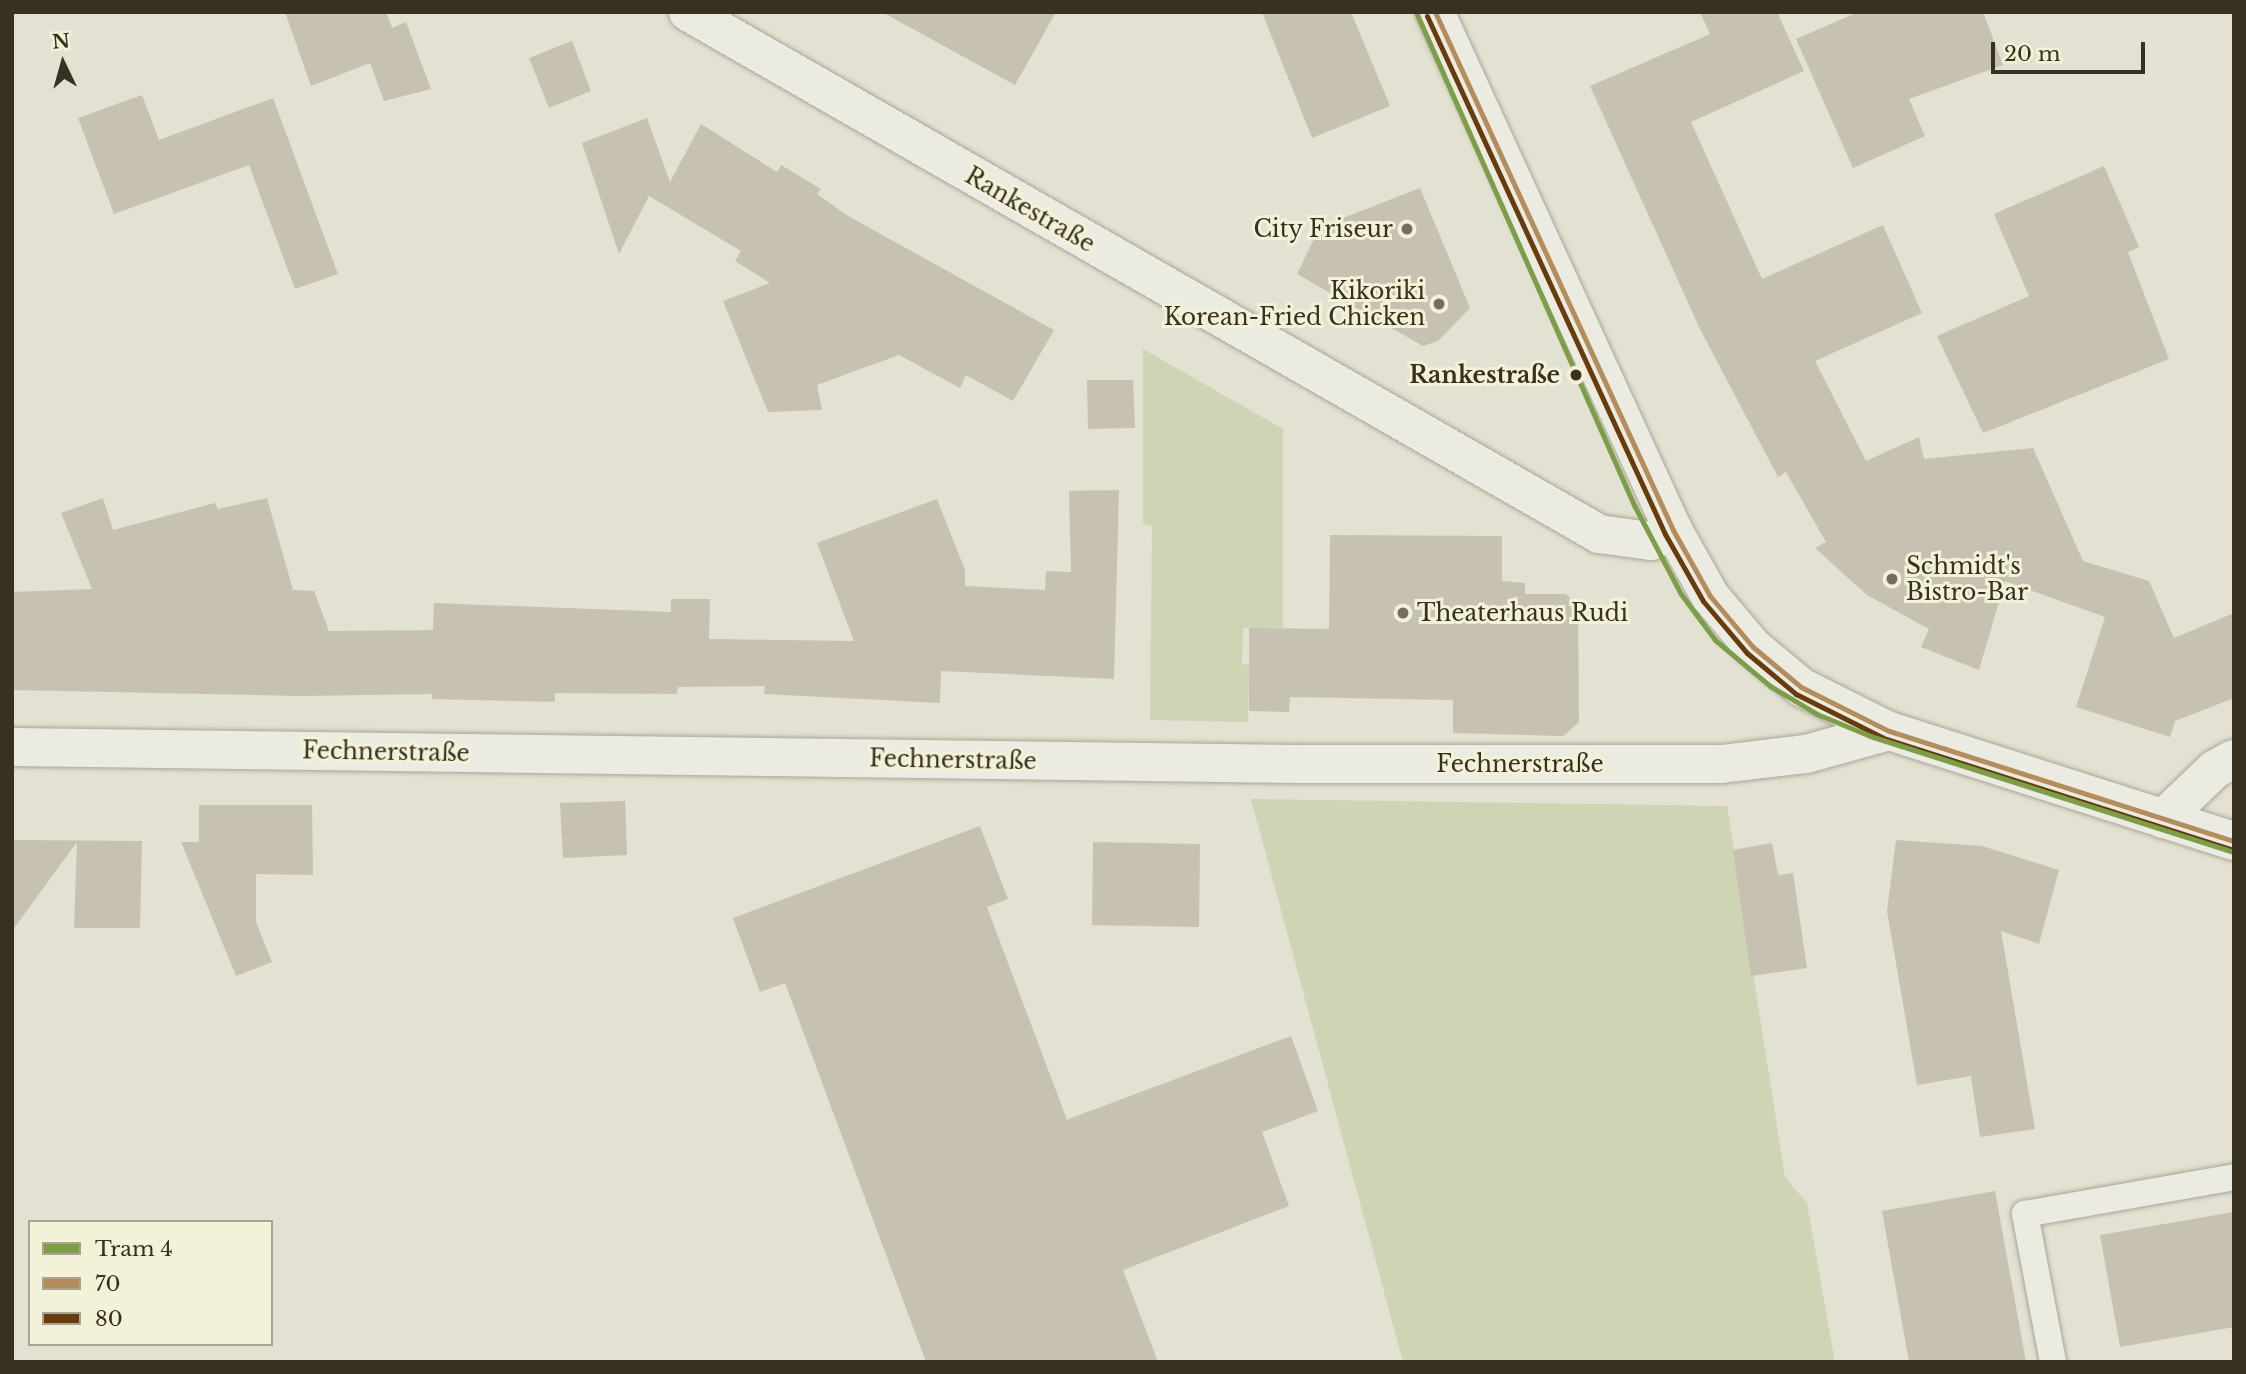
<!DOCTYPE html>
<html>
<head>
<meta charset="utf-8">
<style>
	body { margin:0 }
	#map { position:relative; width:2246px; height:1374px; overflow:hidden; background:#e3e1d1; font-family:"Libre Baskerville",serif }
	div>[style] { position:absolute }
	.green>* { inset:0; background:#ced4b4 }
	.building>* { inset:0; background:#c7c1b2 }
	.roads { filter:drop-shadow(0 0 2px #a9a699) drop-shadow(0 0 2px #a9a699) }
	.service>* { height:26px; margin:-13px; padding:0 13px; transform-origin:13px; border-radius:13px; background:#ecebe1 }
	.minor>* { height:38px; margin:-19px; padding:0 19px; transform-origin:19px; border-radius:19px; background:#ecebe1 }
	.tertiary>* { height:38px; margin:-19px; padding:0 19px; transform-origin:19px; border-radius:19px; background:#ecebe1 }
	.secondary>* { height:38px; margin:-19px; padding:0 19px; transform-origin:19px; border-radius:19px; background:#ecebe1 }
	.bus-1>* { height:5px; margin:-2.5px; padding:0 2.5px; transform-origin:2.5px; border-radius:2.5px; background:#b38d5c }
	.bus-2>* { height:5px; margin:-2.5px; padding:0 2.5px; transform-origin:2.5px; border-radius:2.5px; background:#683b0c }
	.tram-1>* { height:5px; margin:-2.5px; padding:0 2.5px; transform-origin:2.5px; border-radius:2.5px; background:#7c9e48 }
	.dots>* { width:19px; height:19px; translate:-50% -50%; box-sizing:border-box; border:4px solid #f3f1d8; border-radius:50% }
	span { translate:-50% -50%; white-space:nowrap; text-align:center; line-height:1.15; -webkit-text-stroke:6px #f3f1d8; paint-order:stroke }
	.street-label { font-size:23px; color:#383021 }
	.poi-label { font-size:23px; color:#383021 }
	.right { translate:-100% -50%; text-align:right }
	.left { translate:0 -50%; text-align:left }
	.stop-label { font-size:23px; color:#383021; font-weight:700 }
	.frame { position:absolute; inset:0; border:14px solid #383021; pointer-events:none }
	.legend { position:absolute; left:28px; top:1220px; width:245px; height:126px; box-sizing:border-box; background:#f3f1d8; border:2px solid #a8a48f; margin:0; padding:9px 12px; list-style:none; font-size:21px; color:#383021 }
	.legend li { display:flex; align-items:center; gap:14px; height:35px }
	.legend b { width:35px; border:2px solid #a8a48f }
	.north { position:absolute; left:28px; top:28px; width:70px; height:70px; -webkit-text-stroke:5px #f3f1d8; paint-order:stroke; rotate:355deg; font-size:19px; font-weight:700; line-height:28px; text-align:center; color:#383021 }
	.north::after { content:''; display:block; margin:auto; width:24px; height:32px; background:#383021; clip-path:polygon(50% 0,100% 100%,50% 72%,0 100%) }
	.scale { position:absolute; left:1991px; top:42px; width:154px; height:32px; box-sizing:border-box; border:4px solid #383021; border-top:0; padding-left:9px; font-size:21px; line-height:24px; white-space:nowrap; color:#383021; -webkit-text-stroke:5px #f3f1d8; paint-order:stroke }
</style>
</head>
<body>
<div id="map">
	<div class="green">
		<i style="clip-path:polygon(1143px 349px,1283px 429px,1283px 628px,1243px 628px,1242px 664px,1249px 665px,1248px 722px,1150px 720px,1152px 526px,1143px 524px)"></i>
		<i style="clip-path:polygon(1251px 799px,1727px 806px,1785px 1177px,1807px 1203px,1835px 1362px,1403px 1362px)"></i>
	</div>
	<div class="building">
		<i style="clip-path:polygon(285px 12px,386px 12px,392px 28px,406px 22px,431px 89px,384px 101px,370px 63px,311px 86px)"></i>
		<i style="clip-path:polygon(882px 12px,1056px 12px,1015px 85px)"></i>
		<i style="clip-path:polygon(1262px 12px,1351px 12px,1390px 106px,1312px 138px)"></i>
		<i style="clip-path:polygon(1700px 12px,1777px 12px,1804px 71px,1691px 122px,1762px 279px,1883px 225px,1922px 313px,1815px 361px,1866px 461px,1919px 437px,1924px 459px,2033px 448px,2083px 561px,2149px 581px,2174px 638px,2234px 613px,2234px 698px,2175px 721px,2170px 737px,2076px 707px,2105px 617px,2005px 581px,1979px 670px,1921px 647px,1929px 629px,1867px 595px,1815px 548px,1826px 542px,1786px 472px,1778px 477px,1700px 329px,1590px 86px,1710px 34px)"></i>
		<i style="clip-path:polygon(1858px 12px,1983px 12px,2003px 65px,1909px 99px,1925px 136px,1853px 168px,1796px 39px)"></i>
		<i style="clip-path:polygon(572px 41px,591px 91px,549px 108px,529px 58px)"></i>
		<i style="clip-path:polygon(142px 95px,159px 140px,273px 98px,338px 274px,295px 289px,249px 165px,114px 214px,78px 118px)"></i>
		<i style="clip-path:polygon(647px 118px,670px 182px,701px 124px,777px 172px,781px 165px,821px 189px,817px 194px,848px 216px,1054px 330px,1013px 401px,966px 375px,960px 388px,899px 355px,817px 385px,822px 410px,768px 412px,723px 301px,770px 283px,735px 261px,741px 251px,649px 196px,619px 254px,582px 143px)"></i>
		<i style="clip-path:polygon(2104px 166px,2139px 247px,2128px 252px,2169px 359px,1983px 433px,1937px 336px,2029px 296px,1994px 214px)"></i>
		<i style="clip-path:polygon(1420px 188px,1470px 308px,1438px 341px,1423px 346px,1297px 274px,1320px 227px)"></i>
		<i style="clip-path:polygon(1087px 380px,1133px 380px,1135px 428px,1088px 429px)"></i>
		<i style="clip-path:polygon(1119px 490px,1114px 679px,941px 671px,940px 703px,764px 694px,765px 686px,678px 687px,677px 694px,555px 693px,555px 702px,432px 699px,432px 694px,301px 696px,12px 690px,12px 592px,92px 589px,61px 513px,103px 498px,113px 530px,215px 503px,218px 509px,267px 498px,293px 590px,314px 591px,329px 631px,433px 630px,434px 603px,671px 612px,671px 599px,710px 599px,709px 639px,854px 641px,817px 543px,937px 499px,965px 570px,965px 586px,1045px 590px,1046px 571px,1071px 572px,1069px 491px)"></i>
		<i style="clip-path:polygon(1330px 535px,1502px 536px,1502px 581px,1525px 583px,1525px 594px,1566px 594px,1578px 606px,1579px 722px,1563px 736px,1453px 733px,1453px 700px,1290px 697px,1289px 712px,1249px 711px,1249px 628px,1329px 629px)"></i>
		<i style="clip-path:polygon(625px 801px,627px 855px,563px 858px,560px 803px)"></i>
		<i style="clip-path:polygon(199px 805px,312px 805px,313px 875px,256px 874px,256px 922px,272px 962px,236px 976px,181px 842px,199px 842px)"></i>
		<i style="clip-path:polygon(980px 826px,1008px 899px,987px 907px,1067px 1120px,1089px 1111px,1090px 1115px,1090px 1111px,1291px 1036px,1318px 1111px,1262px 1132px,1289px 1206px,1123px 1270px,1158px 1362px,926px 1362px,785px 983px,760px 992px,733px 918px)"></i>
		<i style="clip-path:polygon(12px 840px,142px 841px,140px 928px,74px 928px,77px 842px,12px 931px)"></i>
		<i style="clip-path:polygon(1896px 840px,1982px 846px,2059px 870px,2039px 944px,2001px 931px,2035px 1129px,1980px 1137px,1971px 1076px,1917px 1085px,1887px 911px)"></i>
		<i style="clip-path:polygon(1093px 842px,1200px 844px,1199px 927px,1092px 925px)"></i>
		<i style="clip-path:polygon(1772px 843px,1778px 875px,1793px 873px,1807px 968px,1751px 976px,1733px 850px)"></i>
		<i style="clip-path:polygon(1995px 1191px,2026px 1362px,1909px 1362px,1882px 1211px)"></i>
		<i style="clip-path:polygon(2234px 1212px,2234px 1327px,2120px 1347px,2100px 1235px)"></i>
	</div>
	<div class="roads">
		<div class="service">
			<i style="left:2053px;top:1362px;width:151px;rotate:-100.7deg"></i>
			<i style="left:2025px;top:1214px;width:212px;rotate:-10deg"></i>
		</div>
		<div class="minor">
			<i style="left:12px;top:747px;width:1285px;rotate:0.76deg"></i>
			<i style="left:1297px;top:764px;width:424px"></i>
			<i style="left:1721px;top:764px;width:86px;rotate:-6.7deg"></i>
			<i style="left:1806px;top:754px;width:86px;rotate:-15.5deg"></i>
			<i style="left:2163px;top:819px;width:72px;rotate:-43.9deg"></i>
			<i style="left:2215px;top:769px;width:21px;rotate:-28deg"></i>
		</div>
		<div class="tertiary">
			<i style="left:688px;top:12px;width:1050px;rotate:29.81deg"></i>
			<i style="left:1599px;top:534px;width:52px;rotate:7.7deg"></i>
			<i style="left:1651px;top:541px;width:25px;rotate:-27deg"></i>
		</div>
		<div class="secondary">
			<i style="left:1435px;top:12px;width:570px;rotate:65.32deg"></i>
			<i style="left:1673px;top:530px;width:76px;rotate:60.7deg"></i>
			<i style="left:1710px;top:596px;width:67px;rotate:49.9deg"></i>
			<i style="left:1753px;top:647px;width:62px;rotate:39.8deg"></i>
			<i style="left:1801px;top:687px;width:98px;rotate:26.6deg"></i>
			<i style="left:1889px;top:731px;width:362px;rotate:17.7deg"></i>
		</div>
	</div>
	<div class="bus-1">
		<i style="left:1435px;top:12px;width:570px;rotate:65.32deg"></i>
		<i style="left:1673px;top:530px;width:76px;rotate:60.7deg"></i>
		<i style="left:1710px;top:596px;width:67px;rotate:49.9deg"></i>
		<i style="left:1753px;top:647px;width:62px;rotate:39.8deg"></i>
		<i style="left:1801px;top:687px;width:98px;rotate:26.6deg"></i>
		<i style="left:1889px;top:731px;width:362px;rotate:17.7deg"></i>
	</div>
	<div class="bus-2">
		<i style="left:1427px;top:16px;width:570px;rotate:65.32deg"></i>
		<i style="left:1665px;top:534px;width:77px;rotate:60.4deg"></i>
		<i style="left:1703px;top:601px;width:68px;rotate:49.8deg"></i>
		<i style="left:1747px;top:653px;width:64px;rotate:39.9deg"></i>
		<i style="left:1796px;top:694px;width:101px;rotate:26.6deg"></i>
		<i style="left:1886px;top:739px;width:362px;rotate:17.7deg"></i>
	</div>
	<div class="tram-1">
		<i style="left:1416px;top:12px;width:539px;rotate:66.15deg"></i>
		<i style="left:1634px;top:505px;width:101px;rotate:62.2deg"></i>
		<i style="left:1681px;top:594px;width:57px;rotate:53.5deg"></i>
		<i style="left:1715px;top:640px;width:72px;rotate:39.9deg"></i>
		<i style="left:1770px;top:686px;width:55px;rotate:30.8deg"></i>
		<i style="left:1817px;top:714px;width:57px;rotate:22.5deg"></i>
		<i style="left:1870px;top:736px;width:382px;rotate:17.7deg"></i>
	</div>
	<div class="dots">
		<i style="left:1407px;top:229px;background:#746e5f"></i>
		<i style="left:1439px;top:304px;background:#746e5f"></i>
		<i style="left:1576px;top:375px;background:#383021"></i>
		<i style="left:1892px;top:579px;background:#746e5f"></i>
		<i style="left:1403px;top:613px;background:#746e5f"></i>
	</div>
	<div class="street-label">
		<span style="left:1030px;top:210px;rotate:30deg">Rankestraße</span>
		<span style="left:386px;top:752px;rotate:1deg">Fechnerstraße</span>
		<span style="left:953px;top:760px;rotate:1deg">Fechnerstraße</span>
		<span style="left:1520px;top:764px">Fechnerstraße</span>
	</div>
	<div class="poi-label">
		<span class="right" style="left:1393px;top:229px">City Friseur</span>
		<span class="right" style="left:1425px;top:304px">Kikoriki<br>Korean-Fried Chicken</span>
		<span class="left" style="left:1906px;top:579px">Schmidt's<br>Bistro-Bar</span>
		<span class="left" style="left:1417px;top:613px">Theaterhaus Rudi</span>
	</div>
	<div class="stop-label">
		<span class="right" style="left:1560px;top:375px">Rankestraße</span>
	</div>
	<div class="frame"></div>
	<ul class="legend">
	<li><b style="height:9px;background:#7c9e48"></b>Tram 4</li>
	<li><b style="height:9px;background:#b38d5c"></b>70</li>
	<li><b style="height:9px;background:#683b0c"></b>80</li>
	</ul>
	<div class="north">N</div>
	<div class="scale">20 m</div>
</div>
</body>
</html>
